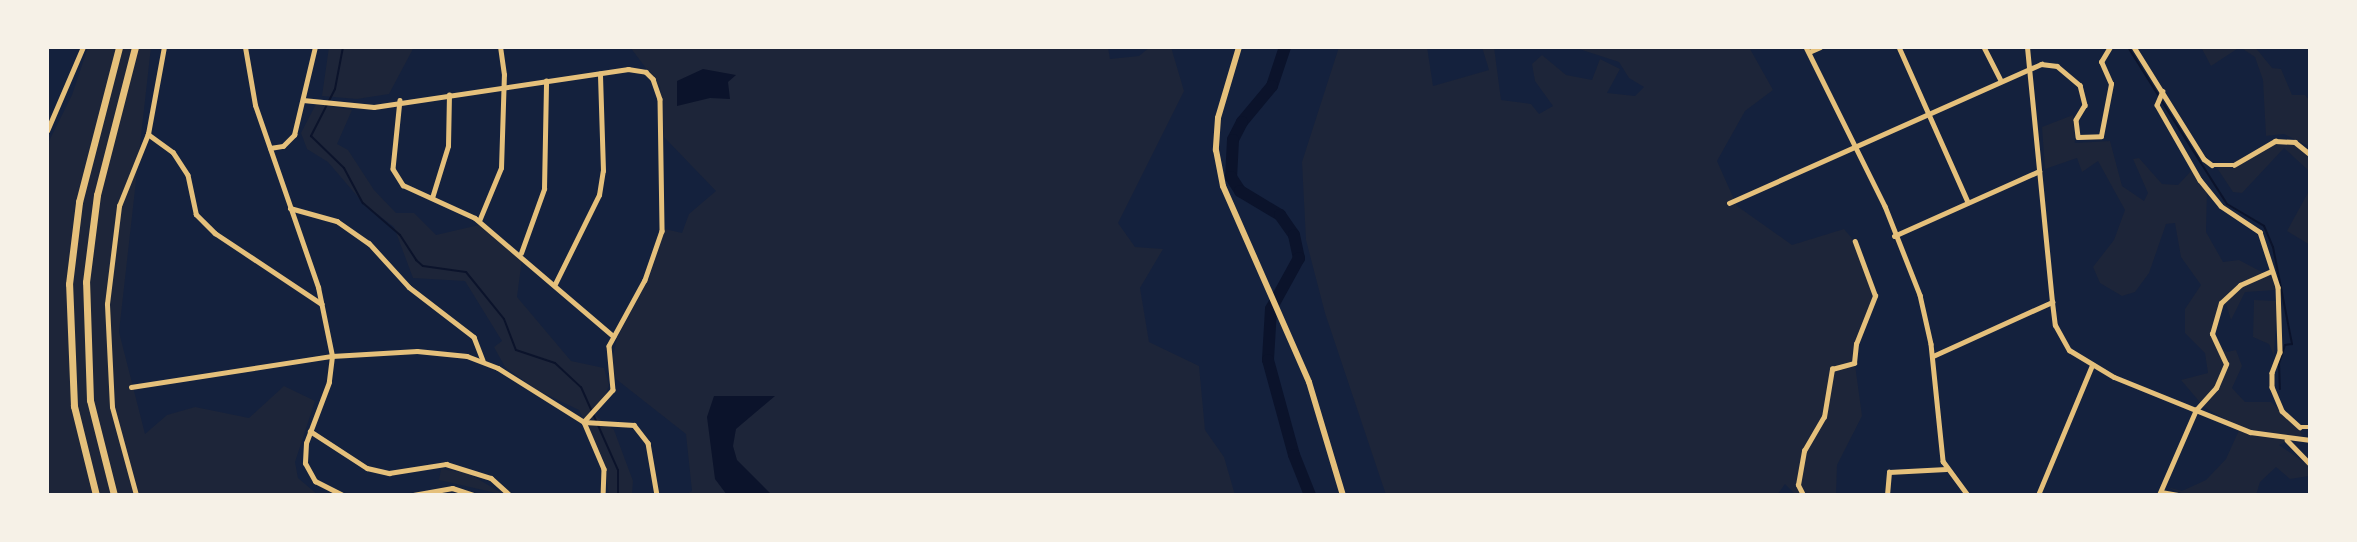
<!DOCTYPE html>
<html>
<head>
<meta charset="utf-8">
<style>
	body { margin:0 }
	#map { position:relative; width:2357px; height:542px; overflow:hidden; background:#14213d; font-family:"Fira Sans Condensed",sans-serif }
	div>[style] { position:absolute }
	.green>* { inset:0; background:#1d2539 }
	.water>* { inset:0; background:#0b132b }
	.stream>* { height:2px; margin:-1px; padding:0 1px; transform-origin:1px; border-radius:1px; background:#0b132b }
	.river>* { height:12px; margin:-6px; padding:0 6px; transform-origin:6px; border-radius:6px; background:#0b132b }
	.minor>* { height:4.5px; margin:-2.25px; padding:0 2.25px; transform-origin:2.25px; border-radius:2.25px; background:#e5c07b }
	.tertiary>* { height:5px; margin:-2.5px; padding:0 2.5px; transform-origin:2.5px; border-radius:2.5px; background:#e5c07b }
	.secondary>* { height:6px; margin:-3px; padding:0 3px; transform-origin:3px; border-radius:3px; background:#e5c07b }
	.motorway>* { height:7px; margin:-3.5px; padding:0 3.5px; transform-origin:3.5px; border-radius:3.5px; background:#e5c07b }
	span { translate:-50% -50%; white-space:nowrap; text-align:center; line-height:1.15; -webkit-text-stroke:5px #f6f1e7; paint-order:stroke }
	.frame { position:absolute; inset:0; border:49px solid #f6f1e7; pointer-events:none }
</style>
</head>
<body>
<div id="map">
	<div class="green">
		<i style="clip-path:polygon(88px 47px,151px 47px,119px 332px,145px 434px,167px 415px,195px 407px,249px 418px,284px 386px,315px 401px,295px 462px,298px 478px,318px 495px,47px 495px,47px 145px,72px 95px)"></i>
		<i style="clip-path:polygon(329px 47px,414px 47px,389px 94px,357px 99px,322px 96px)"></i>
		<i style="clip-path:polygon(630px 47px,1108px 47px,1110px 59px,1139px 56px,1150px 47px,1171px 47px,1184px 91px,1118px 223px,1135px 247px,1163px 249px,1140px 288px,1149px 342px,1199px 366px,1205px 430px,1224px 457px,1235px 495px,685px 495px,692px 491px,686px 434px,616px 379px,611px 365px,617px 338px,649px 278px,665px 229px,682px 233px,689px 214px,716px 191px,664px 137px,660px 87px)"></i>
		<i style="clip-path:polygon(1339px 47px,1427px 47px,1433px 86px,1489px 70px,1482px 47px,1494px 47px,1501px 100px,1531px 104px,1539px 114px,1553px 106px,1535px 81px,1532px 64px,1542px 55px,1566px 75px,1592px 80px,1600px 59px,1620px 69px,1607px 93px,1635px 96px,1644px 87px,1629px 78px,1619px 62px,1573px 47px,1749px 47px,1773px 90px,1745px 111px,1717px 161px,1737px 206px,1792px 245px,1844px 229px,1855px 242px,1875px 296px,1854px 357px,1862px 416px,1837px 465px,1836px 495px,1796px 495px,1785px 484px,1777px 495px,1386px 495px,1325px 313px,1306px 240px,1302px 162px)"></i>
		<i style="clip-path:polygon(2201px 47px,2255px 47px,2272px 68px,2281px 69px,2292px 95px,2305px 95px,2310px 101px,2310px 147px,2284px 134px,2266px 136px,2263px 80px,2255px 57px,2240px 47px,2211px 66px)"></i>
		<i style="clip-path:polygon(316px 104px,352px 110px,337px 144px,348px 150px,374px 190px,396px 213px,414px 213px,436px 235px,479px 225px,522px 259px,517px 297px,571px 361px,604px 368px,609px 385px,604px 400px,591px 412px,614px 430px,633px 481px,632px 495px,609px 495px,603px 459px,579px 410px,537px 390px,505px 367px,494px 347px,502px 341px,465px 281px,413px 278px,394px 227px,364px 204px,328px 162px,307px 149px,301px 133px)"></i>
		<i style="clip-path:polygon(2073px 115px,2075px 143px,2110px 141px,2122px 186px,2144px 201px,2148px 193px,2133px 159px,2139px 158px,2162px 184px,2178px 185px,2193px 169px,2207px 190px,2206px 232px,2223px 262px,2239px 260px,2273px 278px,2275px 290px,2245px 292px,2231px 320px,2226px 304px,2215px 321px,2216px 344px,2227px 352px,2236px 350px,2242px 366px,2232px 388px,2245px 402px,2271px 402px,2299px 429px,2302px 435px,2279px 445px,2308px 465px,2309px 476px,2290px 479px,2276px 467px,2260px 482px,2256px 495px,2185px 495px,2167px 487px,2182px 491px,2206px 480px,2226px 459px,2240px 428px,2204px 407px,2181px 380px,2208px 373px,2205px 353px,2185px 333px,2185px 309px,2201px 285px,2181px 257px,2175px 223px,2166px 224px,2149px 273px,2135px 292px,2122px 296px,2100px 283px,2093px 267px,2114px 240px,2125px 210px,2098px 161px,2082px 172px,2077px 158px,2045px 169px,2042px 127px)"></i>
		<i style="clip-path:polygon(2286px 140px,2310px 154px,2310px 172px,2284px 148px,2242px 193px,2233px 192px,2217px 168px)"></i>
		<i style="clip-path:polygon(2310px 189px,2310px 245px,2287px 231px)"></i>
		<i style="clip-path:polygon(2254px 300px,2277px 301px,2274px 356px,2269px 344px,2253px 337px)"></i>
		<i style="clip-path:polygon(441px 469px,468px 473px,505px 495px,439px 480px)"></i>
	</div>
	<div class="water">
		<i style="clip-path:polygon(703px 69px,736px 75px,728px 82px,730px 99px,710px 98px,677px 106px,677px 81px)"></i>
		<i style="clip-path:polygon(714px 396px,775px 396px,736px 429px,733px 446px,737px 460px,772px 495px,727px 495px,715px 479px,707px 417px)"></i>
	</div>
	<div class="stream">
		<i style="left:343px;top:47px;width:43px;rotate:100.8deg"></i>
		<i style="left:335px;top:89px;width:53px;rotate:117.1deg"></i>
		<i style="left:311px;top:136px;width:46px;rotate:44.1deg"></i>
		<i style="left:344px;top:168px;width:40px;rotate:62deg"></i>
		<i style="left:363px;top:203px;width:49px;rotate:40.9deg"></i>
		<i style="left:400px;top:235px;width:30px;rotate:57deg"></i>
		<i style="left:416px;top:260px;width:9px;rotate:41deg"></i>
		<i style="left:423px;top:266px;width:43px;rotate:7.9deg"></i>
		<i style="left:466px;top:272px;width:60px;rotate:51deg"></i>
		<i style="left:504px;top:319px;width:33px;rotate:69deg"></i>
		<i style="left:516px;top:350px;width:41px;rotate:18.4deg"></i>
		<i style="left:555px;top:363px;width:35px;rotate:43deg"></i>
		<i style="left:581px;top:387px;width:91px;rotate:66deg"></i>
		<i style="left:618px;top:470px;width:25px;rotate:90deg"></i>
		<i style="left:2128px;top:47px;width:57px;rotate:58deg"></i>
		<i style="left:2161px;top:100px;width:123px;rotate:57.6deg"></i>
		<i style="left:2227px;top:204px;width:43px;rotate:30.7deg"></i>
		<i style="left:2264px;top:226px;width:23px;rotate:67deg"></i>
		<i style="left:2273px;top:247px;width:99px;rotate:78.9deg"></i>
		<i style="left:2292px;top:344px;width:7px;rotate:172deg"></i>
		<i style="left:2285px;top:345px;width:20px;rotate:108deg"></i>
		<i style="left:2279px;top:364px;width:25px;rotate:88deg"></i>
	</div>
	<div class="river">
		<i style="left:1285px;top:47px;width:41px;rotate:108.4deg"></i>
		<i style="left:1272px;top:86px;width:47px;rotate:129.8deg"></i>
		<i style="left:1242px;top:122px;width:20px;rotate:117deg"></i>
		<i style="left:1233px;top:140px;width:37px;rotate:93deg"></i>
		<i style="left:1231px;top:177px;width:17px;rotate:57deg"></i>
		<i style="left:1240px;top:191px;width:47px;rotate:31deg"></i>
		<i style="left:1280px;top:215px;width:24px;rotate:55deg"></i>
		<i style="left:1294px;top:235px;width:24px;rotate:78deg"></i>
		<i style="left:1299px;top:258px;width:58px;rotate:118.8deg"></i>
		<i style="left:1271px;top:309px;width:51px;rotate:93.4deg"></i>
		<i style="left:1268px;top:360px;width:98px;rotate:74.7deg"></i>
		<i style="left:1294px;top:455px;width:43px;rotate:68.2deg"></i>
	</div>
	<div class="minor">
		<i style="left:1806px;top:47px;width:178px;rotate:63.6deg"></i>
		<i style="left:1885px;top:206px;width:96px;rotate:68.5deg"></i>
		<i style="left:1920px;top:295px;width:50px;rotate:77.3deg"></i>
		<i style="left:1931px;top:344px;width:118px;rotate:84.1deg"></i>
		<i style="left:1943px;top:461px;width:42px;rotate:53.7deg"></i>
		<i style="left:1899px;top:47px;width:170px;rotate:66deg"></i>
		<i style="left:1984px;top:47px;width:36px;rotate:63deg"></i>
		<i style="left:2134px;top:47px;width:132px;rotate:58deg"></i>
		<i style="left:2204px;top:159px;width:10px;rotate:37deg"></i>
		<i style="left:2212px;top:165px;width:22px"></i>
		<i style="left:2234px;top:165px;width:48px;rotate:-30.3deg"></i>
		<i style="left:2275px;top:141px;width:20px;rotate:3deg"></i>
		<i style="left:2295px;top:142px;width:19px;rotate:39deg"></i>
		<i style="left:1809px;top:52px;width:12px;rotate:-24deg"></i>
		<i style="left:2163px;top:91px;width:15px;rotate:113deg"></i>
		<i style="left:2157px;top:105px;width:86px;rotate:60.2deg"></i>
		<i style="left:2200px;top:180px;width:33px;rotate:51deg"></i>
		<i style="left:2221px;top:206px;width:47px;rotate:33.7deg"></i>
		<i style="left:2260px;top:232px;width:58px;rotate:71.9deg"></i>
		<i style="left:2278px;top:287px;width:65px;rotate:88.2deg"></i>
		<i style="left:2280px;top:352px;width:22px;rotate:111deg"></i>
		<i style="left:2272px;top:373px;width:14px;rotate:90deg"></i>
		<i style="left:2272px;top:387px;width:26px;rotate:67deg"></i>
		<i style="left:2282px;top:411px;width:24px;rotate:42deg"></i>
		<i style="left:2300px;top:427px;width:10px"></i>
		<i style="left:303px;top:100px;width:71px;rotate:5.6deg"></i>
		<i style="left:374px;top:107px;width:257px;rotate:-8.5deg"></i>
		<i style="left:628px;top:69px;width:18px;rotate:9deg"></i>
		<i style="left:646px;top:72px;width:10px;rotate:45deg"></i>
		<i style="left:653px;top:79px;width:21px;rotate:71deg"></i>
		<i style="left:660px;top:99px;width:132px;rotate:89.1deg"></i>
		<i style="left:662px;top:231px;width:52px;rotate:109.1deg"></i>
		<i style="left:645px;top:280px;width:75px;rotate:118.6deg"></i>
		<i style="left:609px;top:346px;width:44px;rotate:84.8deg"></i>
		<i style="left:613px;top:390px;width:43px;rotate:132.2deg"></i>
		<i style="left:584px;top:422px;width:51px;rotate:66.9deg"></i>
		<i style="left:604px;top:469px;width:26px;rotate:92deg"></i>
		<i style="left:400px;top:100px;width:69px;rotate:95.8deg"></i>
		<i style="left:393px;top:169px;width:19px;rotate:58deg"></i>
		<i style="left:403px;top:185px;width:79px;rotate:24.6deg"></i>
		<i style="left:475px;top:218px;width:182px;rotate:40.5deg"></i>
		<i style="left:47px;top:131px;width:91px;rotate:-66.8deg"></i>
		<i style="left:148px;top:134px;width:31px;rotate:36deg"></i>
		<i style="left:173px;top:152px;width:27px;rotate:57deg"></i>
		<i style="left:188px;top:175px;width:40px;rotate:78deg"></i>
		<i style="left:196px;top:214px;width:27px;rotate:45deg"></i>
		<i style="left:215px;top:233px;width:128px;rotate:33.6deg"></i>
		<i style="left:270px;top:148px;width:13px;rotate:-9deg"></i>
		<i style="left:283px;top:146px;width:16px;rotate:-45deg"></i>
		<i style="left:294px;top:135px;width:90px;rotate:-76.6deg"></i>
		<i style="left:432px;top:198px;width:54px;rotate:-72.9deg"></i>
		<i style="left:448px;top:146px;width:51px;rotate:-88.9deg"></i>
		<i style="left:1729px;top:203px;width:342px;rotate:-24deg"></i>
		<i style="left:2041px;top:64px;width:16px;rotate:7deg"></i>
		<i style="left:2057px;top:66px;width:30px;rotate:40deg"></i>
		<i style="left:2080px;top:85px;width:21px;rotate:76deg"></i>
		<i style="left:2085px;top:105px;width:17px;rotate:121deg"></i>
		<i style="left:2076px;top:120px;width:17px;rotate:83deg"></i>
		<i style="left:2078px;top:137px;width:23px;rotate:-2deg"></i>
		<i style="left:2101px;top:136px;width:53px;rotate:-79.1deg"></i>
		<i style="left:2111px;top:84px;width:24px;rotate:-114deg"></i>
		<i style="left:2101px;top:62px;width:17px;rotate:-59deg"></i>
		<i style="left:290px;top:208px;width:49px;rotate:15.5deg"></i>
		<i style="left:337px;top:221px;width:39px;rotate:35deg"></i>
		<i style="left:369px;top:243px;width:59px;rotate:47.7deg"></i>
		<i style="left:409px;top:287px;width:82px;rotate:37.6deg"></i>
		<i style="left:474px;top:337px;width:25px;rotate:69deg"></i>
		<i style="left:479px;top:221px;width:57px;rotate:-67.5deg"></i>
		<i style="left:501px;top:168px;width:93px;rotate:-88.2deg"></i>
		<i style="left:504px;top:75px;width:28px;rotate:-98deg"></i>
		<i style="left:1894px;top:236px;width:159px;rotate:-24.1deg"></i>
		<i style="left:521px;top:253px;width:68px;rotate:-70.2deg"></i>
		<i style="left:544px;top:189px;width:108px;rotate:-88.9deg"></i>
		<i style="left:555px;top:284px;width:99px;rotate:-63.7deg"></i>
		<i style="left:599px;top:195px;width:24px;rotate:-81deg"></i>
		<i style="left:603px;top:171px;width:97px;rotate:-91.8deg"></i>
		<i style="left:1933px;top:356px;width:131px;rotate:-24.4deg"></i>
		<i style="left:131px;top:387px;width:203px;rotate:-8.8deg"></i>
		<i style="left:332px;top:356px;width:85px;rotate:-3.4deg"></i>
		<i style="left:417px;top:351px;width:50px;rotate:5.7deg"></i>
		<i style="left:467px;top:356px;width:33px;rotate:21deg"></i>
		<i style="left:498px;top:368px;width:102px;rotate:32.1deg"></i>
		<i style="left:584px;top:422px;width:50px;rotate:3.4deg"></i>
		<i style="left:634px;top:425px;width:23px;rotate:52deg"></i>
		<i style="left:648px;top:443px;width:53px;rotate:80.2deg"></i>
		<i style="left:310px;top:431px;width:68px;rotate:33deg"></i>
		<i style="left:367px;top:468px;width:23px;rotate:13deg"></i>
		<i style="left:389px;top:473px;width:58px;rotate:-9deg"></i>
		<i style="left:446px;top:464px;width:47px;rotate:17.3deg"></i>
		<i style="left:491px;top:478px;width:25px;rotate:42deg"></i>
		<i style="left:2287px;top:440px;width:33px;rotate:46deg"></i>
		<i style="left:2161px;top:492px;width:17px;rotate:10deg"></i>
		<i style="left:136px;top:495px;width:91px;rotate:-105.3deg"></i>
		<i style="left:112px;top:407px;width:103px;rotate:-92.8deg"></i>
		<i style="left:107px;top:304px;width:99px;rotate:-83deg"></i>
		<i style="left:119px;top:206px;width:78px;rotate:-68.1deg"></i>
		<i style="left:148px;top:134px;width:88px;rotate:-79.6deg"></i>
		<i style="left:1803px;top:495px;width:11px;rotate:-117deg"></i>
		<i style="left:1798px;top:485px;width:35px;rotate:-80deg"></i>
		<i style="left:1804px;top:451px;width:39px;rotate:-60deg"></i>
		<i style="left:1824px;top:417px;width:49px;rotate:-80.5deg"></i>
		<i style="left:1832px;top:369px;width:23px;rotate:-15deg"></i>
		<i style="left:1854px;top:363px;width:19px;rotate:-84deg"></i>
		<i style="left:1856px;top:344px;width:52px;rotate:-68.4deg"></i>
		<i style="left:1875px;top:296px;width:58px;rotate:-110.3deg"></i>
		<i style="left:1887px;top:495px;width:23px;rotate:-85deg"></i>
		<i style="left:1889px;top:472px;width:57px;rotate:-3deg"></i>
		<i style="left:2038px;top:495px;width:141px;rotate:-67.4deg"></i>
		<i style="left:2159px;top:495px;width:93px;rotate:-66.5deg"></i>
		<i style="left:2196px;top:410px;width:30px;rotate:-48deg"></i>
		<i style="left:2216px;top:388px;width:26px;rotate:-67deg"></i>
		<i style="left:2226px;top:364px;width:33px;rotate:-115deg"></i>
		<i style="left:2212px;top:334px;width:32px;rotate:-74deg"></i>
		<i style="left:2221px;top:303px;width:26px;rotate:-43deg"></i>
		<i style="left:2240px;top:285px;width:34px;rotate:-24deg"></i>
	</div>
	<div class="tertiary">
		<i style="left:245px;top:47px;width:59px;rotate:80.2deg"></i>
		<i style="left:255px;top:105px;width:193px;rotate:70.9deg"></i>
		<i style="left:318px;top:287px;width:70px;rotate:78.5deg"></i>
		<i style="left:332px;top:356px;width:26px;rotate:97deg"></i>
		<i style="left:329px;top:382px;width:65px;rotate:110.7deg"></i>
		<i style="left:306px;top:443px;width:20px;rotate:93deg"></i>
		<i style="left:305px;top:463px;width:21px;rotate:61deg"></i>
		<i style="left:315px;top:481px;width:31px;rotate:27deg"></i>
		<i style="left:2027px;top:47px;width:256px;rotate:84.4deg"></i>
		<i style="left:2052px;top:302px;width:23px;rotate:83deg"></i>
		<i style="left:2055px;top:325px;width:29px;rotate:61deg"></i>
		<i style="left:2069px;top:350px;width:52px;rotate:31deg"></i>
		<i style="left:2114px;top:377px;width:147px;rotate:22deg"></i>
		<i style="left:2250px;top:432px;width:61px;rotate:7.6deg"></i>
		<i style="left:413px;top:495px;width:40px;rotate:-10deg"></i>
		<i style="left:452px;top:488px;width:23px;rotate:18deg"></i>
	</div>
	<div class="secondary">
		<i style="left:1239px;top:47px;width:74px;rotate:106.5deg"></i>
		<i style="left:1218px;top:118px;width:32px;rotate:94deg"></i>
		<i style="left:1216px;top:150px;width:37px;rotate:79deg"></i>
		<i style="left:1223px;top:186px;width:214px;rotate:66.3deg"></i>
		<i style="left:1309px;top:382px;width:118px;rotate:73.3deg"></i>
	</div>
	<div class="motorway">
		<i style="left:96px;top:495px;width:92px;rotate:-103.9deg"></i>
		<i style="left:74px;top:406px;width:122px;rotate:-92.3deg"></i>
		<i style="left:69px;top:284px;width:83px;rotate:-83deg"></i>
		<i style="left:79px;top:202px;width:160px;rotate:-75.5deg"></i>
		<i style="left:114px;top:495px;width:98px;rotate:-104.2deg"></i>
		<i style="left:90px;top:400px;width:118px;rotate:-91.9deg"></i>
		<i style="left:86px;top:282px;width:88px;rotate:-82.8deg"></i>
		<i style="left:97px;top:195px;width:153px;rotate:-75.6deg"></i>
	</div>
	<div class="frame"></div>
</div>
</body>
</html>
